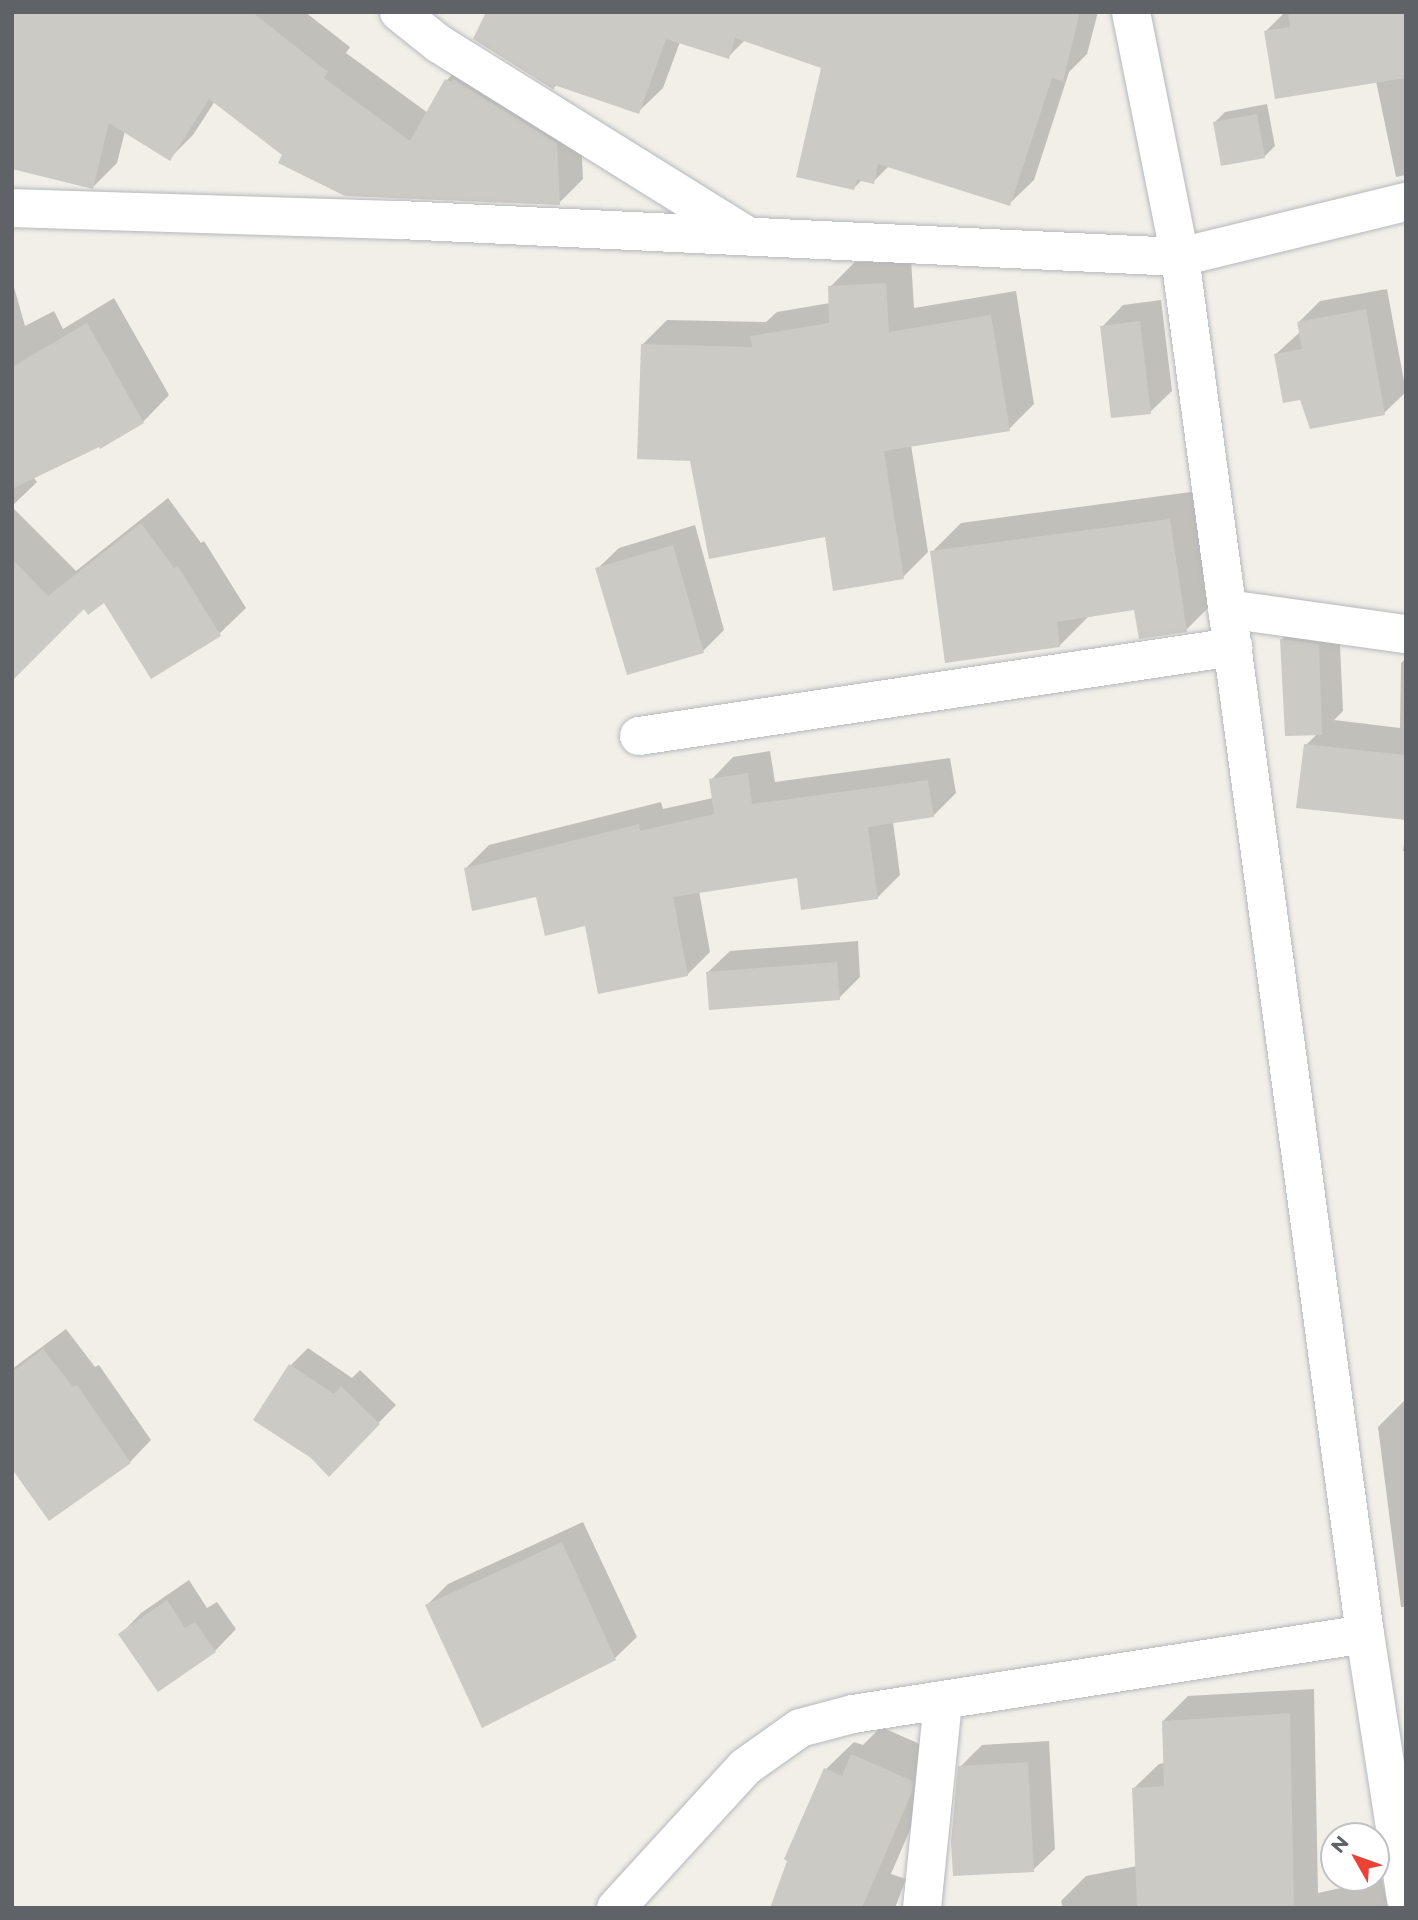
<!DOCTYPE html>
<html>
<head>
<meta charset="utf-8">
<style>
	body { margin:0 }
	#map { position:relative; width:1418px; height:1920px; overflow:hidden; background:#f1efe8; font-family:Montserrat,sans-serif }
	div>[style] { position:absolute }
	.shadow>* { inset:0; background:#0003 }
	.building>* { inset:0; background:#cccac5 }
	.roads { filter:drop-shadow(0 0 2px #b5b8bc) drop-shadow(0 0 2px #b5b8bc) }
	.street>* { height:38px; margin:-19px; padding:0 19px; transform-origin:19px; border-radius:19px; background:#fff }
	span { translate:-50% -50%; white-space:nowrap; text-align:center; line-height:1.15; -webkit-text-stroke:5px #fff; paint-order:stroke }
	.frame { position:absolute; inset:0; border:14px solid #5f6368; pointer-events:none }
	.north { position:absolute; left:1320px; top:1822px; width:70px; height:70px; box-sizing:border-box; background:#fff; border:2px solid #bfc1c3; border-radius:50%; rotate:310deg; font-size:19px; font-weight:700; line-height:28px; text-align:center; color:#5f6368 }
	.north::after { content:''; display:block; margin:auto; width:24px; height:32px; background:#ea4335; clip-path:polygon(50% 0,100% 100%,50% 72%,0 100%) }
</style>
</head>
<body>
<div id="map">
	<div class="shadow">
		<i style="clip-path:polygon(24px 12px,305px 12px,350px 47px,346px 53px,428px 113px,447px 80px,470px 56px,580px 119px,583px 179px,559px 203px,284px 155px,215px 101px,193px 135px,170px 158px,125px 131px,117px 163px,93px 187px)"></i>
		<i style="clip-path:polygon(488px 12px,1098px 12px,1087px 54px,1069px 72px,1034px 180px,1009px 204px,889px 166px,873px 182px,862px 180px,854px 188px,823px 67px,745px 40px,728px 57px,680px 42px,663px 88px,638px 112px,557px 84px,554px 88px)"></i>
		<i style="clip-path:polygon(1285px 12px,1406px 12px,1406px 175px,1396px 177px,1376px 81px,1266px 31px)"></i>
		<i style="clip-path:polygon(1267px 104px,1275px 146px,1264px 157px,1214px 123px,1225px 112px)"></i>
		<i style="clip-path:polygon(911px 259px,914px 308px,1016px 291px,1034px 404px,1009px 429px,911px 445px,928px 552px,903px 577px,692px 459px,642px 345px,667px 320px,766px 322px,777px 312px,830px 303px,830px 287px,855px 262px)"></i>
		<i style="clip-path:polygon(12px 280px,25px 326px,54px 311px,63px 329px,114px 298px,169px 395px,143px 422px,33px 477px,37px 482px,12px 506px)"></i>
		<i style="clip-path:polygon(1387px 289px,1406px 392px,1384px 413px,1301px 398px,1276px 354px,1300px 332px,1298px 323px,1320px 301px)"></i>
		<i style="clip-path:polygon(1161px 300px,1172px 391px,1150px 412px,1102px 327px,1123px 305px)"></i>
		<i style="clip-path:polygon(1198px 491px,1215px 601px,1186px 630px,1136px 608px,1088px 617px,1059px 646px,932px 552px,961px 523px)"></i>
		<i style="clip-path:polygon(168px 498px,201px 543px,204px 541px,246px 608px,219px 634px,104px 600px,84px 606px,12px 671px,12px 507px,76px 571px)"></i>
		<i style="clip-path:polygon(695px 525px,724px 630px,703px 651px,597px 569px,619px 548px)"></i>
		<i style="clip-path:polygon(1304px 618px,1339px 623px,1343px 711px,1334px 720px,1400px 728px,1401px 663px,1406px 658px,1406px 818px,1306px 745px,1318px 733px,1286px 734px,1282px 639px)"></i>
		<i style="clip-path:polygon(770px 751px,775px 782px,950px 758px,956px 793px,933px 816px,893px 822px,900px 875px,877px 898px,798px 876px,699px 891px,710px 952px,687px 975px,586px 924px,537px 895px,466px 868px,489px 845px,661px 802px,663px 809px,713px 798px,711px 780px,733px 757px)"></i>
		<i style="clip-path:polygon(1406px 829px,1406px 852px,1403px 851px)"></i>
		<i style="clip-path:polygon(858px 941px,860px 977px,839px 998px,708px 972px,730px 951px)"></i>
		<i style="clip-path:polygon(66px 1329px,95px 1367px,99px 1365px,151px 1440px,130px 1462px,12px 1469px,12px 1369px)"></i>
		<i style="clip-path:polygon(308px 1348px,352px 1378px,360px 1370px,396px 1405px,329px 1474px,291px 1365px)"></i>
		<i style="clip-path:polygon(1406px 1399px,1406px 1607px,1401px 1607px,1378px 1427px)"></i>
		<i style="clip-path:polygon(583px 1522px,637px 1637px,615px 1658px,483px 1725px,427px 1605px,448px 1584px)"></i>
		<i style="clip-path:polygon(189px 1580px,207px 1608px,217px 1602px,236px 1629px,215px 1651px,120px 1635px,141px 1613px)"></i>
		<i style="clip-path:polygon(1314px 1689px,1318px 1893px,1382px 1879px,1388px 1908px,1063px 1908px,1061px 1901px,1086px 1876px,1137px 1866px,1134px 1788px,1159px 1764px,1165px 1763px,1163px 1721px,1188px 1696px)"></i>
		<i style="clip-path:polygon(881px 1727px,940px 1753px,939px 1762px,891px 1874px,906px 1879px,895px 1908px,772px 1908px,826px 1769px,854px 1742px,863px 1745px)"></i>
		<i style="clip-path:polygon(1049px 1741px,1055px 1849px,1033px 1870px,960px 1767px,982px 1745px)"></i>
	</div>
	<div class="building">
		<i style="clip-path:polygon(12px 12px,252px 12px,328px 72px,324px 78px,410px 141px,445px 79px,452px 82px,453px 79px,557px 143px,560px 205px,345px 196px,278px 163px,282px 155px,209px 99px,170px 161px,109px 123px,93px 189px,12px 169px)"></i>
		<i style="clip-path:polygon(486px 12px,1080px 12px,1063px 81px,1052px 78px,1010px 206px,878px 164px,874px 184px,857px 180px,854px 190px,796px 177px,821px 68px,735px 38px,729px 59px,666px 39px,639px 114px,554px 85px,554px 90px,473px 39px)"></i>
		<i style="clip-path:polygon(1288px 12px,1406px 12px,1406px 78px,1275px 99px,1264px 31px,1290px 27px)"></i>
		<i style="clip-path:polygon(1257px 114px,1265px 158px,1221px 166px,1213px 122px)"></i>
		<i style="clip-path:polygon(886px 283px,889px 332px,991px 315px,1010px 431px,884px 451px,904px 579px,833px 591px,825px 537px,709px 559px,690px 461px,637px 459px,641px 344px,752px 347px,750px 336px,829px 323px,828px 286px)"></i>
		<i style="clip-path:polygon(1366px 309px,1385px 415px,1310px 429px,1300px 400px,1283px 403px,1274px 354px,1302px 349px,1297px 322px)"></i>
		<i style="clip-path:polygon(1140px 321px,1151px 414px,1111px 418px,1100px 326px)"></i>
		<i style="clip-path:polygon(87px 323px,144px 423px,100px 449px,99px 447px,12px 489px,12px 367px)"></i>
		<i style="clip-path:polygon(1170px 519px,1187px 632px,1139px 639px,1134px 610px,1057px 622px,1060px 647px,945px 663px,930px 551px)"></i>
		<i style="clip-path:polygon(141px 523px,174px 568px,178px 566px,221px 636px,151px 679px,104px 603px,88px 615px,84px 609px,12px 681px,12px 559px,48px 596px)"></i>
		<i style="clip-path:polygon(673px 545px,704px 653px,627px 675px,595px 568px)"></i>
		<i style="clip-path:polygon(1280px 639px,1319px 644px,1322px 735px,1285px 736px)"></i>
		<i style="clip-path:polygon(1304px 744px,1406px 755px,1406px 820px,1296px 808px)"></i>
		<i style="clip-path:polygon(748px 773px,752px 804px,928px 780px,934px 817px,868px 827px,878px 899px,801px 910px,797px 878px,673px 897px,688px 976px,598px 994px,585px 926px,545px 936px,536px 897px,472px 911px,464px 868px,639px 824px,640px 831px,714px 814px,709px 779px)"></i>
		<i style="clip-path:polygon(837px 962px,840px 1000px,709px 1010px,706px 972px)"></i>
		<i style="clip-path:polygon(43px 1349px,73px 1387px,77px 1385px,131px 1463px,49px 1521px,12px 1469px,12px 1372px)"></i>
		<i style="clip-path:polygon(289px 1364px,334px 1394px,341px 1386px,380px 1424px,329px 1477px,311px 1458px,253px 1420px)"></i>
		<i style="clip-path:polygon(562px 1542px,616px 1660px,482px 1728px,425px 1605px)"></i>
		<i style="clip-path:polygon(167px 1600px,185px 1628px,195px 1622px,216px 1652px,158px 1692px,118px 1634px)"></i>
		<i style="clip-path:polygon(1290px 1713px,1294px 1908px,1137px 1908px,1132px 1788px,1164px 1786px,1162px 1721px)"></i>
		<i style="clip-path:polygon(851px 1754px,913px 1781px,912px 1792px,862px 1908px,770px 1908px,787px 1861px,784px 1859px,824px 1768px,842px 1776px)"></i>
		<i style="clip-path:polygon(1028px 1762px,1034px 1872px,953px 1876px,951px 1842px,958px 1766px)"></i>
	</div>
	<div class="roads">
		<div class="street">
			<i style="left:399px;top:12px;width:51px;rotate:38.7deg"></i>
			<i style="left:439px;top:44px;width:363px;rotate:31.9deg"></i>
			<i style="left:1131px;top:12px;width:250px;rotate:78.7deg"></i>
			<i style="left:1180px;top:257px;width:1389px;rotate:82.35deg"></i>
			<i style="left:1365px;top:1634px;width:269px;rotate:81.2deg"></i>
			<i style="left:12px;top:208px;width:388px;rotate:1.8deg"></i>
			<i style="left:400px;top:220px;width:781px;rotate:2.72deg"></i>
			<i style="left:1180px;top:257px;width:233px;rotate:-13.7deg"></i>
			<i style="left:1227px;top:609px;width:181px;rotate:8deg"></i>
			<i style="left:639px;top:736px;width:601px;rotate:-8.52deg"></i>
			<i style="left:616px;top:1908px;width:191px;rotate:-47.5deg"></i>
			<i style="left:745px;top:1767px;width:67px;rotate:-35.3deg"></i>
			<i style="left:800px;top:1728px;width:55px;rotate:-14.8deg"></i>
			<i style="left:853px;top:1714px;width:518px;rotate:-8.88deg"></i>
			<i style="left:922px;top:1908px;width:209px;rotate:-84.2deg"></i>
		</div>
	</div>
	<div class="frame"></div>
	<div class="north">N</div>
</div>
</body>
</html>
